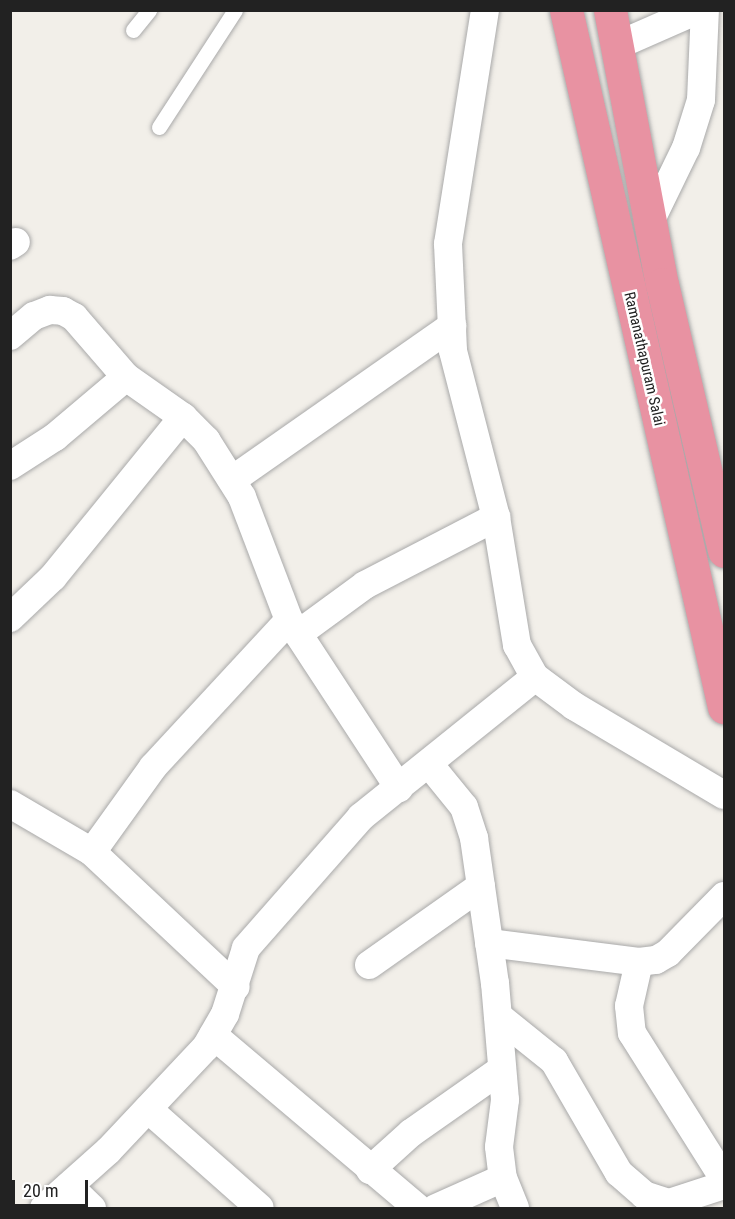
<!DOCTYPE html>
<html>
<head>
<meta charset="utf-8">
<style>
	body { margin:0 }
	#map { position:relative; width:735px; height:1219px; overflow:hidden; background:#f2efe9; font-family:"Roboto Condensed",sans-serif }
	div>[style] { position:absolute }
	.roads { filter:drop-shadow(0 0 2px #a9a9a9) drop-shadow(0 0 2px #a9a9a9) }
	.lane>* { height:15px; margin:-7.5px; padding:0 7.5px; transform-origin:7.5px; border-radius:7.5px; background:#fff }
	.street>* { height:28px; margin:-14px; padding:0 14px; transform-origin:14px; border-radius:14px; background:#fff }
	.highway>* { height:33px; margin:-16.5px; padding:0 16.5px; transform-origin:16.5px; border-radius:16.5px; background:#e892a2 }
	span { translate:-50% -50%; white-space:nowrap; text-align:center; line-height:1.15; -webkit-text-stroke:5px #fff; paint-order:stroke }
	.street-label { font-size:15px; color:#222 }
	.frame { position:absolute; inset:0; border:12px solid #222; pointer-events:none }
	.scale { position:absolute; left:12px; top:1180px; width:76px; height:27px; box-sizing:border-box; border:3px solid #222; border-top:0; padding-left:8px; font-size:18px; line-height:21px; white-space:nowrap; color:#222; -webkit-text-stroke:4px #fff; paint-order:stroke }
</style>
</head>
<body>
<div id="map">
	<div class="roads">
		<div class="lane">
			<i style="left:133px;top:30px;width:26px;rotate:-51deg"></i>
			<i style="left:159px;top:127px;width:140px;rotate:-57deg"></i>
		</div>
		<div class="street">
			<i style="left:485px;top:10px;width:237px;rotate:99deg"></i>
			<i style="left:448px;top:244px;width:107px;rotate:87.3deg"></i>
			<i style="left:453px;top:351px;width:171px;rotate:75.5deg"></i>
			<i style="left:496px;top:517px;width:130px;rotate:80.7deg"></i>
			<i style="left:517px;top:645px;width:37px;rotate:61deg"></i>
			<i style="left:535px;top:677px;width:49px;rotate:36.6deg"></i>
			<i style="left:574px;top:706px;width:174px;rotate:30.7deg"></i>
			<i style="left:616px;top:46px;width:90px;rotate:-23.7deg"></i>
			<i style="left:650px;top:222px;width:82px;rotate:-64.1deg"></i>
			<i style="left:686px;top:148px;width:50px;rotate:-72.6deg"></i>
			<i style="left:701px;top:100px;width:90px;rotate:-87.5deg"></i>
			<i style="left:10px;top:246px;width:7px;rotate:-34deg"></i>
			<i style="left:10px;top:336px;width:31px;rotate:-40deg"></i>
			<i style="left:34px;top:316px;width:17px;rotate:-21deg"></i>
			<i style="left:50px;top:310px;width:13px;rotate:4deg"></i>
			<i style="left:63px;top:311px;width:13px;rotate:29deg"></i>
			<i style="left:74px;top:317px;width:79px;rotate:49.1deg"></i>
			<i style="left:126px;top:377px;width:70px;rotate:35.1deg"></i>
			<i style="left:183px;top:417px;width:33px;rotate:45deg"></i>
			<i style="left:206px;top:440px;width:67px;rotate:57.7deg"></i>
			<i style="left:242px;top:497px;width:132px;rotate:69.1deg"></i>
			<i style="left:289px;top:620px;width:201px;rotate:56.8deg"></i>
			<i style="left:10px;top:466px;width:54px;rotate:-32.8deg"></i>
			<i style="left:55px;top:437px;width:93px;rotate:-40.2deg"></i>
			<i style="left:232px;top:480px;width:269px;rotate:-35deg"></i>
			<i style="left:10px;top:618px;width:59px;rotate:-43.6deg"></i>
			<i style="left:53px;top:577px;width:206px;rotate:-50.9deg"></i>
			<i style="left:298px;top:634px;width:83px;rotate:-36.2deg"></i>
			<i style="left:365px;top:585px;width:148px;rotate:-27.4deg"></i>
			<i style="left:429px;top:764px;width:55px;rotate:50.9deg"></i>
			<i style="left:464px;top:807px;width:33px;rotate:72deg"></i>
			<i style="left:474px;top:838px;width:147px;rotate:81.8deg"></i>
			<i style="left:495px;top:983px;width:117px;rotate:85.1deg"></i>
			<i style="left:505px;top:1100px;width:47px;rotate:97.3deg"></i>
			<i style="left:499px;top:1147px;width:31px;rotate:83deg"></i>
			<i style="left:503px;top:1178px;width:32px;rotate:68deg"></i>
			<i style="left:10px;top:804px;width:95px;rotate:30.3deg"></i>
			<i style="left:92px;top:852px;width:197px;rotate:43.2deg"></i>
			<i style="left:92px;top:852px;width:105px;rotate:-54.3deg"></i>
			<i style="left:153px;top:767px;width:200px;rotate:-47.2deg"></i>
			<i style="left:489px;top:943px;width:151px;rotate:7.2deg"></i>
			<i style="left:639px;top:962px;width:17px;rotate:-7deg"></i>
			<i style="left:656px;top:960px;width:14px;rotate:-30deg"></i>
			<i style="left:668px;top:953px;width:80px;rotate:-45.5deg"></i>
			<i style="left:639px;top:962px;width:45px;rotate:102.8deg"></i>
			<i style="left:629px;top:1006px;width:27px;rotate:84deg"></i>
			<i style="left:632px;top:1033px;width:173px;rotate:57.8deg"></i>
			<i style="left:369px;top:965px;width:137px;rotate:-35.2deg"></i>
			<i style="left:498px;top:1016px;width:72px;rotate:38.8deg"></i>
			<i style="left:554px;top:1061px;width:129px;rotate:59.9deg"></i>
			<i style="left:619px;top:1173px;width:33px;rotate:41deg"></i>
			<i style="left:644px;top:1195px;width:26px;rotate:18deg"></i>
			<i style="left:669px;top:1203px;width:58px;rotate:-18.1deg"></i>
			<i style="left:213px;top:1035px;width:268px;rotate:40.2deg"></i>
			<i style="left:148px;top:1109px;width:149px;rotate:41.5deg"></i>
			<i style="left:370px;top:1170px;width:55px;rotate:-42.1deg"></i>
			<i style="left:411px;top:1133px;width:111px;rotate:-35.1deg"></i>
			<i style="left:69px;top:1186px;width:32px;rotate:44deg"></i>
			<i style="left:44px;top:1208px;width:86px;rotate:-41.7deg"></i>
			<i style="left:108px;top:1151px;width:143px;rotate:-46.7deg"></i>
			<i style="left:206px;top:1047px;width:38px;rotate:-60deg"></i>
			<i style="left:225px;top:1014px;width:69px;rotate:-72.3deg"></i>
			<i style="left:246px;top:948px;width:174px;rotate:-48.7deg"></i>
			<i style="left:361px;top:817px;width:223px;rotate:-38.8deg"></i>
			<i style="left:436px;top:1208px;width:73px;rotate:-24.1deg"></i>
		</div>
		<div class="highway">
			<i style="left:566px;top:10px;width:715px;rotate:77.23deg"></i>
			<i style="left:610px;top:10px;width:279px;rotate:79.3deg"></i>
			<i style="left:662px;top:284px;width:274px;rotate:76.9deg"></i>
		</div>
	</div>
	<div class="street-label">
		<span style="left:644px;top:359px;rotate:77deg">Ramanathapuram Salai</span>
	</div>
	<div class="frame"></div>
	<div class="scale">20 m</div>
</div>
</body>
</html>
